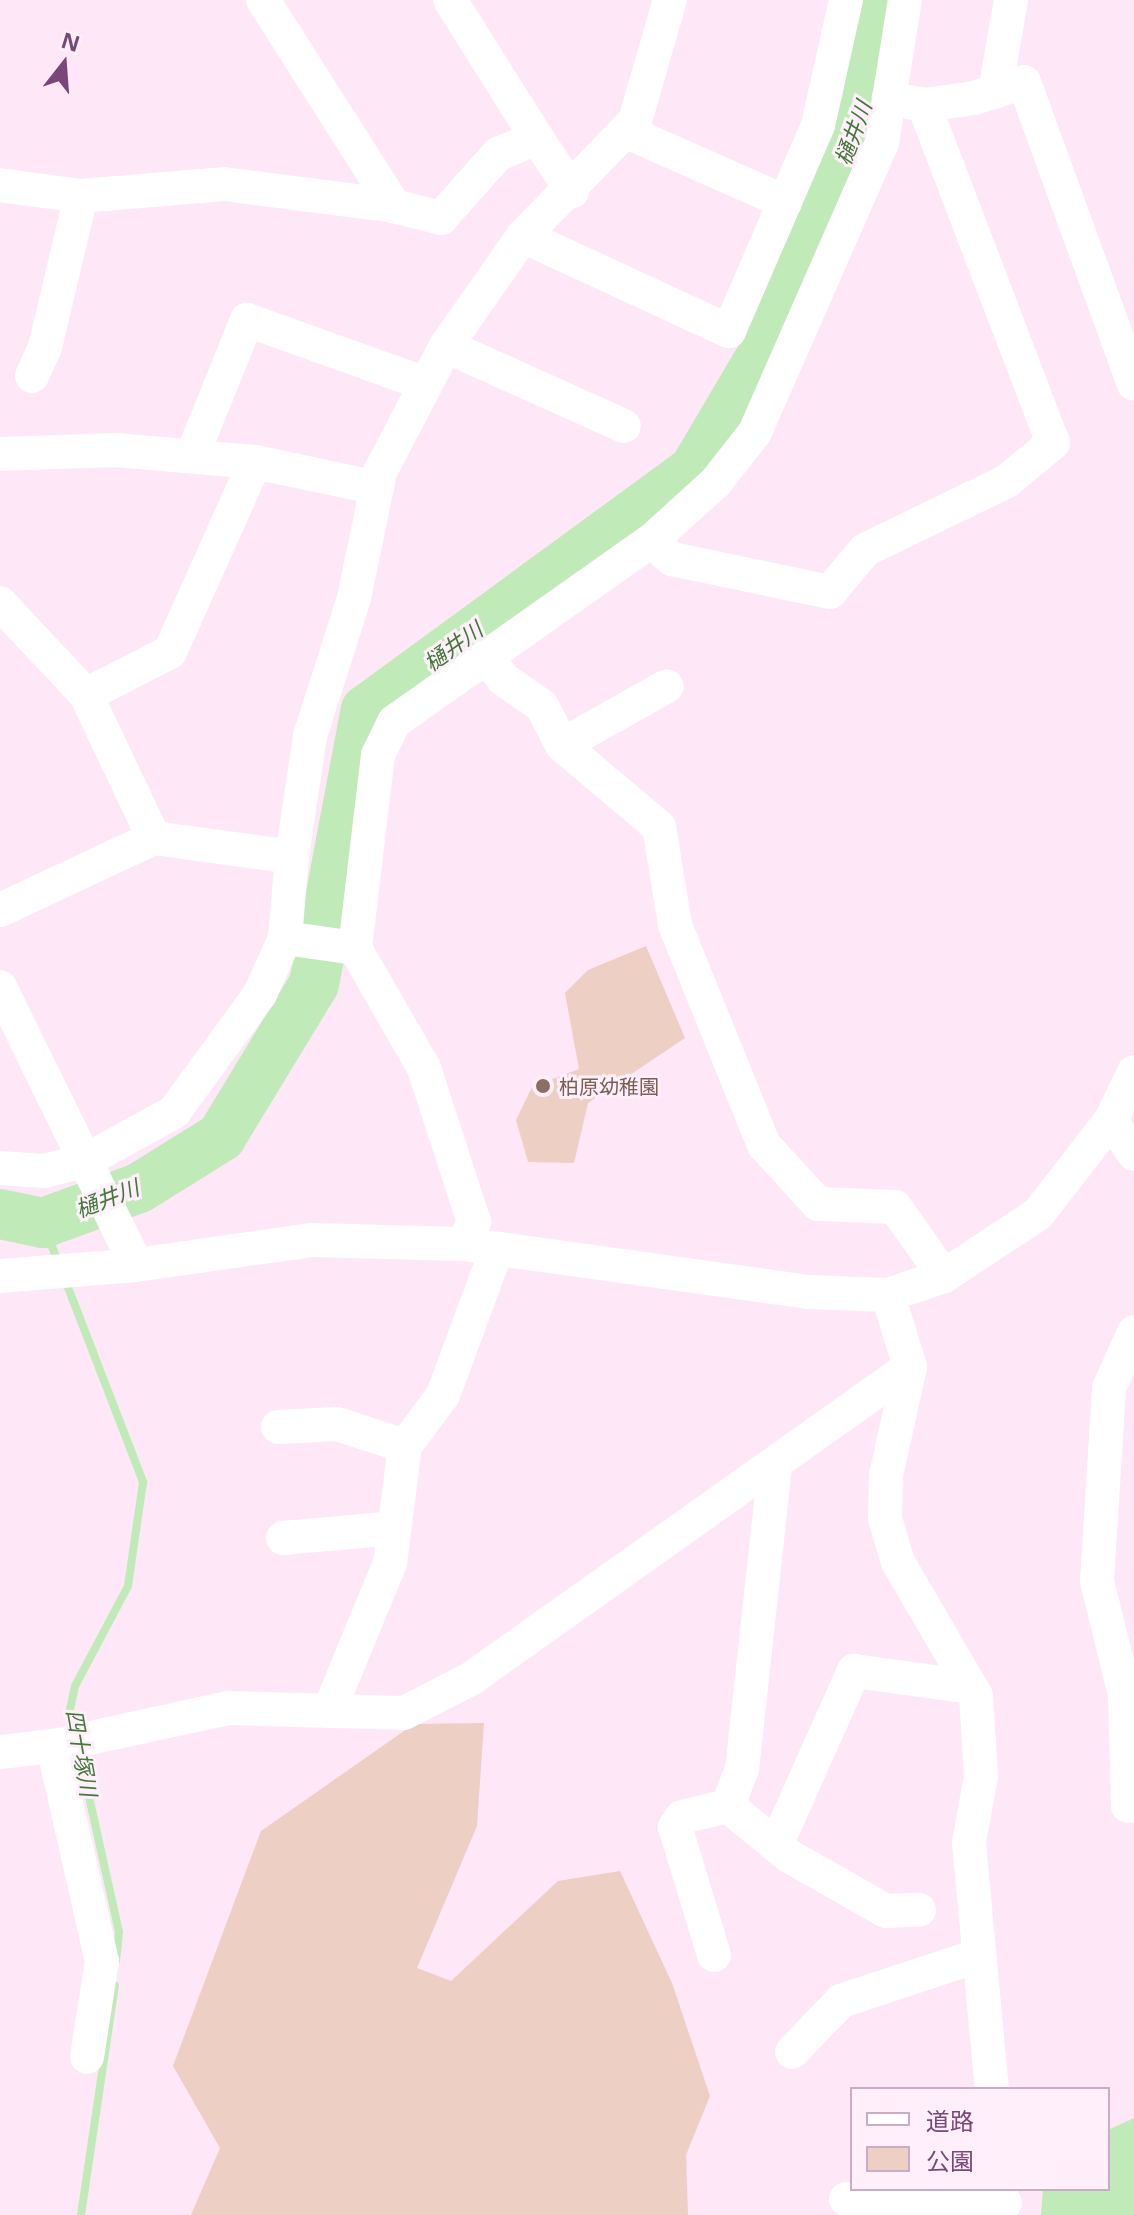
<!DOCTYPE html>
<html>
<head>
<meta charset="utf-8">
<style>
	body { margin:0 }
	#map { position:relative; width:1134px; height:2215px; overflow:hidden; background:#fee7f7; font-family:"Open Sans","Noto Sans JP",sans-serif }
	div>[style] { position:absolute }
	.green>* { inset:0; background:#edcfc3 }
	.water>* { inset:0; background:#c1eab9 }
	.stream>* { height:8px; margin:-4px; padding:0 4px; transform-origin:4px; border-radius:4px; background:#c1eab9 }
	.river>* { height:50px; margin:-25px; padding:0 25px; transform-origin:25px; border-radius:25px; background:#c1eab9 }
	.minor>* { height:34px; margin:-17px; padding:0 17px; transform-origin:17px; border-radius:17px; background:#fff }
	.dots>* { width:22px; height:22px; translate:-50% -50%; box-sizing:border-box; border:4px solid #ffeffa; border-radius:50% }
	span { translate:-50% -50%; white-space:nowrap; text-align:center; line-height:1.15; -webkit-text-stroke:6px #ffeffa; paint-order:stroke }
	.education-label { font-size:20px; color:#785e54 }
	.left { translate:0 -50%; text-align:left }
	.water-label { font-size:22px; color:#417938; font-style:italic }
	.legend { position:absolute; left:850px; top:2087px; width:260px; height:104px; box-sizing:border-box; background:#ffeffa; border:2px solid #caacc6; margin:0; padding:10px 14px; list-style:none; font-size:24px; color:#7a4878 }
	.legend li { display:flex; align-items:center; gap:16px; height:40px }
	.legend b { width:40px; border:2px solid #caacc6 }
	.north { position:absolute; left:24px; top:24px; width:80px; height:80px; -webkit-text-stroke:6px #ffeffa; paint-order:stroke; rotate:17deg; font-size:22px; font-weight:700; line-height:32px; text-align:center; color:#7a4878 }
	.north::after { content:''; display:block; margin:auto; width:28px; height:36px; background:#7a4878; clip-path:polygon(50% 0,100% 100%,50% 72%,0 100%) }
</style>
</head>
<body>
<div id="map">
	<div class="green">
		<i style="clip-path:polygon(646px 946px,685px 1038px,588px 1103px,574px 1163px,528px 1162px,516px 1120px,532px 1087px,579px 1069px,565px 993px,588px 970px)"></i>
		<i style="clip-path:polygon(484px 1723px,477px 1826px,417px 1968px,451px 1981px,558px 1881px,620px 1871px,672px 1983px,710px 2096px,686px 2155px,688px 2215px,191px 2215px,220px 2148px,173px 2066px,261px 1831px,414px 1724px)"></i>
	</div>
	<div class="water">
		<i style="clip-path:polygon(1134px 2118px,1134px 2215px,1041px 2215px,1043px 2189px,1108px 2189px,1108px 2130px)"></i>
	</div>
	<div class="stream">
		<i style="left:43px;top:1223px;width:45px;rotate:69.1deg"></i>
		<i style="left:64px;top:1277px;width:220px;rotate:68.9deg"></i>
		<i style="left:143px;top:1482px;width:105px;rotate:98.2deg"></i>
		<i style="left:128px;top:1586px;width:113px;rotate:117.9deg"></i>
		<i style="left:75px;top:1686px;width:25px;rotate:102deg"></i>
		<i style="left:70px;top:1710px;width:25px;rotate:76deg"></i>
		<i style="left:78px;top:1747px;width:189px;rotate:77.5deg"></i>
		<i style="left:119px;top:1932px;width:29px;rotate:96deg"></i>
		<i style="left:81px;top:2215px;width:232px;rotate:-81.6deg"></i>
	</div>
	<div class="river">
		<i style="left:0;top:1214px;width:44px;rotate:11.8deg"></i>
		<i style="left:43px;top:1223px;width:102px;rotate:-20deg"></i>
		<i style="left:139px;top:1188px;width:97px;rotate:-31.9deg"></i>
		<i style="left:221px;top:1137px;width:179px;rotate:-58.7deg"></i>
		<i style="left:314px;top:984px;width:279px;rotate:-79.3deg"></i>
		<i style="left:366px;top:710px;width:406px;rotate:-36.2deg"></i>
		<i style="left:694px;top:470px;width:144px;rotate:-59.5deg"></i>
		<i style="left:767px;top:346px;width:260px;rotate:-67.6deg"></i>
		<i style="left:866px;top:106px;width:108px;rotate:-80.4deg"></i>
	</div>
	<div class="minor">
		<i style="left:263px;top:0;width:244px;rotate:57.5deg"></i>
		<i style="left:450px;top:0;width:163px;rotate:57.8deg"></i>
		<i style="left:995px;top:92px;width:93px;rotate:-80.1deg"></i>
		<i style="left:924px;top:105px;width:50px;rotate:-8deg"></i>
		<i style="left:974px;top:98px;width:52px;rotate:-17.7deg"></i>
		<i style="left:1024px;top:82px;width:321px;rotate:70deg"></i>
		<i style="left:627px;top:132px;width:173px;rotate:23.9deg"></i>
		<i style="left:0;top:185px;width:82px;rotate:7.7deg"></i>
		<i style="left:81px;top:196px;width:144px;rotate:-4.8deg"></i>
		<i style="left:224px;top:184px;width:166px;rotate:7.3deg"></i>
		<i style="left:389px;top:205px;width:54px;rotate:14deg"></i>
		<i style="left:441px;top:218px;width:86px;rotate:-48.3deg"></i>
		<i style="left:498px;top:154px;width:42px;rotate:-22.3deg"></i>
		<i style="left:537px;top:138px;width:64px;rotate:56.6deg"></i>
		<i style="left:523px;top:236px;width:227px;rotate:24.8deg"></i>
		<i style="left:729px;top:331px;width:224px;rotate:-66.6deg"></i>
		<i style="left:818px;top:125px;width:128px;rotate:-77.4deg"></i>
		<i style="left:446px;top:346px;width:195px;rotate:24.2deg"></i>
		<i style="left:32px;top:376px;width:32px;rotate:-66deg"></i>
		<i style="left:45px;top:347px;width:155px;rotate:-76.6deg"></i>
		<i style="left:0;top:454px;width:116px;rotate:-2deg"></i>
		<i style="left:116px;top:450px;width:140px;rotate:4.9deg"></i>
		<i style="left:255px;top:462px;width:125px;rotate:12deg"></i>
		<i style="left:192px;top:456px;width:147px;rotate:-68deg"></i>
		<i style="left:247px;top:320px;width:190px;rotate:19.7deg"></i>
		<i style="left:651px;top:541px;width:28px;rotate:41deg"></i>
		<i style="left:672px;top:559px;width:161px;rotate:11.8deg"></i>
		<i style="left:830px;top:592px;width:55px;rotate:-50.2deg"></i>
		<i style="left:865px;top:550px;width:158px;rotate:-25.9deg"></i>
		<i style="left:1007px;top:481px;width:60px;rotate:-39.6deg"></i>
		<i style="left:1053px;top:443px;width:362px;rotate:-110.9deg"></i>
		<i style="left:924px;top:105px;width:36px;rotate:-169deg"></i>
		<i style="left:0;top:603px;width:126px;rotate:46.9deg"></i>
		<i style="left:86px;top:695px;width:158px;rotate:64.6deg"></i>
		<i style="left:486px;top:657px;width:28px;rotate:52deg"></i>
		<i style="left:503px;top:679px;width:47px;rotate:34.7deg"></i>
		<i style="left:542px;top:706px;width:44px;rotate:62.9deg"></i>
		<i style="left:562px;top:745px;width:127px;rotate:40.2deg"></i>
		<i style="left:659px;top:827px;width:99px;rotate:80.7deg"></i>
		<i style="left:675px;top:925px;width:237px;rotate:68deg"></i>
		<i style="left:764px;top:1145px;width:80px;rotate:47.5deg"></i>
		<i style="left:818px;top:1204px;width:77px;rotate:2.2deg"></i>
		<i style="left:895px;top:1207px;width:85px;rotate:54.6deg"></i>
		<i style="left:86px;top:695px;width:94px;rotate:-27.1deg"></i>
		<i style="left:170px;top:652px;width:208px;rotate:-65.9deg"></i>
		<i style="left:562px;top:745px;width:120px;rotate:-29.3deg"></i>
		<i style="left:0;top:910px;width:170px;rotate:-25.1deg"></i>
		<i style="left:154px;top:838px;width:139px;rotate:7.8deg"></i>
		<i style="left:292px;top:857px;width:122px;rotate:-81.5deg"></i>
		<i style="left:310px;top:736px;width:145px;rotate:-72.3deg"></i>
		<i style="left:354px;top:598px;width:129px;rotate:-78.3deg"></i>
		<i style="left:380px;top:472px;width:142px;rotate:-62.4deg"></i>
		<i style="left:446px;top:346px;width:134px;rotate:-55deg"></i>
		<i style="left:523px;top:236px;width:161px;rotate:-45.8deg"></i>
		<i style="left:635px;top:121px;width:126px;rotate:-73.9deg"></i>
		<i style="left:285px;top:938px;width:71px;rotate:8.1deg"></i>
		<i style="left:0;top:987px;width:309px;rotate:63.9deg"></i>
		<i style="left:1111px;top:1120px;width:41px;rotate:55.9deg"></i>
		<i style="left:0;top:1168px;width:44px;rotate:3.9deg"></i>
		<i style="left:44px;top:1171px;width:42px;rotate:-13.7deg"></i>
		<i style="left:85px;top:1161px;width:102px;rotate:-28.8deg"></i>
		<i style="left:174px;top:1112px;width:146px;rotate:-53.9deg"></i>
		<i style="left:260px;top:994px;width:61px;rotate:-65.9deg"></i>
		<i style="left:285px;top:938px;width:81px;rotate:-85.1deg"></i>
		<i style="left:463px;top:1244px;width:25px;rotate:-63deg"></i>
		<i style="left:474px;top:1222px;width:162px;rotate:-108deg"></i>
		<i style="left:424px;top:1068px;width:138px;rotate:-119.9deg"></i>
		<i style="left:355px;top:948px;width:194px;rotate:-83.2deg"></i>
		<i style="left:378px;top:755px;width:37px;rotate:-64deg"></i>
		<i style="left:394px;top:722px;width:314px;rotate:-35.2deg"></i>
		<i style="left:651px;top:541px;width:88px;rotate:-42.2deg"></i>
		<i style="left:716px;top:482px;width:63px;rotate:-52deg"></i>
		<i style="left:755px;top:432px;width:316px;rotate:-66.3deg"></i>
		<i style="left:882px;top:143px;width:145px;rotate:-80.9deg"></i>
		<i style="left:0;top:1276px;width:136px;rotate:-4.6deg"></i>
		<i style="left:136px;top:1265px;width:178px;rotate:-8.1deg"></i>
		<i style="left:312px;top:1240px;width:151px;rotate:1.5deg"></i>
		<i style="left:463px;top:1244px;width:349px;rotate:7.9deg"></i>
		<i style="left:809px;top:1292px;width:79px;rotate:2.2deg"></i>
		<i style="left:888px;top:1295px;width:59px;rotate:-18.7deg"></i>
		<i style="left:944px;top:1276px;width:113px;rotate:-33.4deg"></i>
		<i style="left:1038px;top:1214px;width:119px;rotate:-52.2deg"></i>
		<i style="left:1111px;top:1120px;width:53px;rotate:-64.4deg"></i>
		<i style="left:888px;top:1295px;width:75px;rotate:73deg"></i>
		<i style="left:910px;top:1367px;width:111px;rotate:102.5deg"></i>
		<i style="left:886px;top:1475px;width:44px;rotate:91.3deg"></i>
		<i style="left:885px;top:1519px;width:45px;rotate:73.2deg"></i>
		<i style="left:898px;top:1562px;width:155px;rotate:59.8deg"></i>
		<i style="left:976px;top:1696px;width:80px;rotate:86.4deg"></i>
		<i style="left:981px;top:1776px;width:68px;rotate:100.2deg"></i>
		<i style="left:969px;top:1843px;width:247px;rotate:84.7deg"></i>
		<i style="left:278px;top:1427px;width:59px;rotate:-2.9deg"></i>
		<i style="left:337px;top:1424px;width:71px;rotate:17.9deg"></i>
		<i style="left:775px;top:1466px;width:304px;rotate:96.2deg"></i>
		<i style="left:742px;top:1768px;width:40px;rotate:110.2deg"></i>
		<i style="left:728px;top:1806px;width:79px;rotate:39.3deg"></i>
		<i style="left:789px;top:1856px;width:112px;rotate:29.6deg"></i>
		<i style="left:886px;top:1911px;width:33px;rotate:-2deg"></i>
		<i style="left:283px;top:1538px;width:111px;rotate:-5.1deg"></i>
		<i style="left:329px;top:1711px;width:160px;rotate:-67.6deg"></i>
		<i style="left:390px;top:1563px;width:118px;rotate:-82.7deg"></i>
		<i style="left:405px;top:1446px;width:64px;rotate:-53.3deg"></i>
		<i style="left:443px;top:1395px;width:156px;rotate:-69.7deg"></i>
		<i style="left:53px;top:1746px;width:221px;rotate:77.2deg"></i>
		<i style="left:102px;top:1961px;width:97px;rotate:98.9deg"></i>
		<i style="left:0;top:1752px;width:53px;rotate:-6.5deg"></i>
		<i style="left:53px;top:1746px;width:180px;rotate:-12.2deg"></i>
		<i style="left:229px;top:1708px;width:175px;rotate:1.6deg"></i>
		<i style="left:404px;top:1713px;width:76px;rotate:-27.2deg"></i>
		<i style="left:472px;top:1678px;width:537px;rotate:-35.38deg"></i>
		<i style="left:1128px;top:1806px;width:111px;rotate:-91.5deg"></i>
		<i style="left:1125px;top:1695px;width:117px;rotate:-103.8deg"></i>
		<i style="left:1097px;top:1581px;width:193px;rotate:-86.4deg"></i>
		<i style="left:1109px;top:1388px;width:61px;rotate:-65.9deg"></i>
		<i style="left:776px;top:1845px;width:191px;rotate:-65.9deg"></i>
		<i style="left:854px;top:1671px;width:118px;rotate:7.8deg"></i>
		<i style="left:714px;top:1955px;width:134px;rotate:-106.9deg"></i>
		<i style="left:675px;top:1827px;width:12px;rotate:-55deg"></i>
		<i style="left:682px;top:1817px;width:47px;rotate:-13.4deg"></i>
		<i style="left:792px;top:2052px;width:71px;rotate:-46.1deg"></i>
		<i style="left:841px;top:2001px;width:143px;rotate:-18.3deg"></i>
		<i style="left:846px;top:2199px;width:159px;rotate:1.4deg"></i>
	</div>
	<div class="dots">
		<i style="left:543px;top:1086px;background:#8d6e63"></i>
	</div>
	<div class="education-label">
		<span class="left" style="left:559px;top:1086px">柏原幼稚園</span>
	</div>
	<div class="water-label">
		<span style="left:853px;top:133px;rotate:-70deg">樋井川</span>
		<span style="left:453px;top:646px;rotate:-36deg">樋井川</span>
		<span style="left:107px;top:1198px;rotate:-21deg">樋井川</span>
		<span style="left:82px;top:1753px;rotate:80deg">四十塚川</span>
	</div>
	<ul class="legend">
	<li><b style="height:10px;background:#fff"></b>道路</li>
	<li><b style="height:22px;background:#edcfc3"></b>公園</li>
	</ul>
	<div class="north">N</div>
</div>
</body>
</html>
